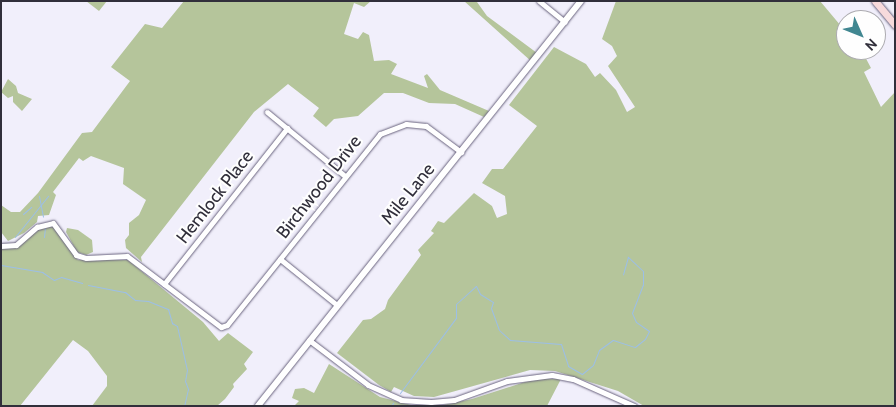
<!DOCTYPE html>
<html>
<head>
<meta charset="utf-8">
<style>
	body { margin:0 }
	#map { position:relative; width:896px; height:407px; overflow:hidden; background:#f1effb; font-family:Cabin,sans-serif }
	div>[style] { position:absolute }
	.green>* { inset:0; background:#b5c59b }
	.stream>* { height:1px; margin:-0.5px; padding:0 0.5px; transform-origin:0.5px; border-radius:0.5px; background:#9cbfe7 }
	.roads { filter:drop-shadow(0 0 1px #69637e) drop-shadow(0 0 1px #69637e) }
	.minor>* { height:5px; margin:-2.5px; padding:0 2.5px; transform-origin:2.5px; border-radius:2.5px; background:#fff }
	.tertiary>* { height:5.5px; margin:-2.75px; padding:0 2.75px; transform-origin:2.75px; border-radius:2.75px; background:#fff }
	.secondary>* { height:7px; margin:-3.5px; padding:0 3.5px; transform-origin:3.5px; border-radius:3.5px; background:#f7dadc }
	span { translate:-50% -50%; white-space:nowrap; text-align:center; line-height:1.15; -webkit-text-stroke:4px #fefefe; paint-order:stroke }
	.street-label { font-size:18px; color:#312f3b }
	.frame { position:absolute; inset:0; border:2px solid #312f3b; pointer-events:none }
	.north { position:absolute; left:836px; top:10px; width:50px; height:50px; box-sizing:border-box; background:#fefefe; border:1px solid #acabb0; border-radius:50%; rotate:134deg; font-size:14px; font-weight:700; line-height:20px; text-align:center; color:#312f3b }
	.north::after { content:''; display:block; margin:auto; width:18px; height:22px; background:#418791; clip-path:polygon(50% 0,100% 100%,50% 72%,0 100%) }
</style>
</head>
<body>
<div id="map">
	<div class="green">
		<i style="clip-path:polygon(86px 1px,107px 1px,99px 11px)"></i>
		<i style="clip-path:polygon(184px 1px,371px 1px,364px 7px,354px 3px,344px 34px,358px 39px,363px 32px,369px 35px,374px 61px,389px 60px,397px 64px,391px 74px,428px 88px,424px 76px,427px 74px,440px 90px,489px 111px,484px 117px,455px 104px,429px 103px,403px 93px,384px 93px,358px 116px,334px 119px,326px 127px,313px 116px,319px 108px,288px 84px,254px 112px,141px 257px,142px 262px,126px 248px,125px 240px,129px 235px,129px 223px,139px 215px,146px 200px,123px 184px,124px 168px,91px 156px,83px 161px,79px 158px,53px 192px,56px 195px,49px 215px,38px 216px,37px 222px,24px 233px,8px 241px,1px 232px,1px 205px,11px 212px,20px 212px,38px 193px,82px 133px,92px 132px,130px 81px,111px 67px,145px 24px,162px 28px)"></i>
		<i style="clip-path:polygon(464px 1px,477px 2px,487px 16px,537px 53px,532px 62px)"></i>
		<i style="clip-path:polygon(616px 1px,820px 1px,846px 32px,846px 50px,863px 53px,871px 68px,864px 72px,881px 107px,895px 92px,895px 406px,644px 406px,618px 391px,555px 371px,530px 370px,434px 397px,414px 396px,394px 387px,391px 392px,379px 385px,337px 353px,363px 320px,371px 319px,385px 309px,388px 300px,421px 255px,418px 250px,434px 233px,431px 231px,438px 221px,444px 223px,474px 193px,492px 206px,497px 218px,507px 214px,505px 196px,482px 183px,492px 169px,503px 169px,537px 126px,509px 105px,554px 47px,586px 64px,595px 77px,600px 73px,616px 90px,627px 112px,635px 107px,608px 66px,617px 56px,612px 46px,602px 39px)"></i>
		<i style="clip-path:polygon(8px 79px,16px 86px,18px 93px,32px 99px,22px 111px,13px 102px,13px 96px,8px 98px,1px 92px)"></i>
		<i style="clip-path:polygon(42px 227px,54px 227px,78px 260px,128px 260px,203px 322px,219px 341px,228px 333px,253px 352px,244px 364px,247px 369px,233px 384px,234px 387px,225px 399px,217px 406px,92px 406px,107px 386px,107px 376px,88px 351px,73px 340px,20px 406px,1px 406px,1px 249px,17px 247px)"></i>
		<i style="clip-path:polygon(67px 228px,78px 230px,92px 240px,93px 252px,86px 255px,77px 252px,66px 232px)"></i>
		<i style="clip-path:polygon(329px 364px,380px 397px,415px 406px,294px 406px,299px 401px,292px 398px,295px 389px,304px 388px,314px 393px)"></i>
		<i style="clip-path:polygon(534px 379px,561px 379px,547px 406px,438px 406px,472px 399px)"></i>
	</div>
	<div class="stream">
		<i style="left:39px;top:196px;width:21px;rotate:79deg"></i>
		<i style="left:23px;top:214px;width:11px;rotate:-41deg"></i>
		<i style="left:15px;top:237px;width:53px;rotate:-51.2deg"></i>
		<i style="left:44px;top:237px;width:9px;rotate:-84deg"></i>
		<i style="left:1px;top:265px;width:42px;rotate:9.7deg"></i>
		<i style="left:42px;top:272px;width:14px;rotate:34deg"></i>
		<i style="left:54px;top:280px;width:8px;rotate:-23deg"></i>
		<i style="left:61px;top:277px;width:22px;rotate:16deg"></i>
		<i style="left:88px;top:285px;width:38px;rotate:11deg"></i>
		<i style="left:125px;top:292px;width:13px;rotate:39deg"></i>
		<i style="left:135px;top:300px;width:13px;rotate:4deg"></i>
		<i style="left:148px;top:301px;width:22px;rotate:22deg"></i>
		<i style="left:168px;top:309px;width:15px;rotate:74deg"></i>
		<i style="left:172px;top:323px;width:6px;rotate:31deg"></i>
		<i style="left:177px;top:326px;width:45px;rotate:77.2deg"></i>
		<i style="left:187px;top:370px;width:11px;rotate:100deg"></i>
		<i style="left:185px;top:381px;width:9px;rotate:69deg"></i>
		<i style="left:188px;top:389px;width:17px;rotate:103deg"></i>
		<i style="left:400px;top:393px;width:94px;rotate:-53.3deg"></i>
		<i style="left:456px;top:318px;width:14px;rotate:-90deg"></i>
		<i style="left:456px;top:304px;width:27px;rotate:-42deg"></i>
		<i style="left:476px;top:286px;width:9px;rotate:63deg"></i>
		<i style="left:480px;top:294px;width:15px;rotate:32deg"></i>
		<i style="left:493px;top:302px;width:6px;rotate:108deg"></i>
		<i style="left:491px;top:308px;width:23px;rotate:70deg"></i>
		<i style="left:499px;top:330px;width:15px;rotate:42deg"></i>
		<i style="left:510px;top:340px;width:51px;rotate:4.5deg"></i>
		<i style="left:561px;top:344px;width:23px;rotate:72deg"></i>
		<i style="left:568px;top:366px;width:16px;rotate:30deg"></i>
		<i style="left:582px;top:374px;width:14px;rotate:-39deg"></i>
		<i style="left:593px;top:365px;width:16px;rotate:-68deg"></i>
		<i style="left:599px;top:350px;width:17px;rotate:-36deg"></i>
		<i style="left:613px;top:340px;width:23px;rotate:18deg"></i>
		<i style="left:635px;top:347px;width:13px;rotate:-39deg"></i>
		<i style="left:645px;top:339px;width:9px;rotate:-63deg"></i>
		<i style="left:649px;top:331px;width:16px;rotate:-145deg"></i>
		<i style="left:636px;top:322px;width:10px;rotate:-114deg"></i>
		<i style="left:632px;top:313px;width:30px;rotate:-69deg"></i>
		<i style="left:643px;top:285px;width:14px;rotate:-90deg"></i>
		<i style="left:643px;top:271px;width:21px;rotate:-137deg"></i>
		<i style="left:628px;top:257px;width:18px;rotate:106deg"></i>
		<i style="left:391px;top:406px;width:4px;rotate:-56deg"></i>
	</div>
	<div class="roads">
		<div class="minor">
			<i style="left:539px;top:1px;width:33px;rotate:39deg"></i>
			<i style="left:267px;top:112px;width:101px;rotate:39.4deg"></i>
			<i style="left:1px;top:246px;width:15px;rotate:-4deg"></i>
			<i style="left:16px;top:245px;width:28px;rotate:-41deg"></i>
			<i style="left:37px;top:227px;width:16px;rotate:-14deg"></i>
			<i style="left:53px;top:223px;width:39px;rotate:54deg"></i>
			<i style="left:76px;top:255px;width:10px;rotate:17deg"></i>
			<i style="left:86px;top:258px;width:41px;rotate:-2.8deg"></i>
			<i style="left:127px;top:256px;width:118px;rotate:37.1deg"></i>
			<i style="left:221px;top:327px;width:6px;rotate:-18deg"></i>
			<i style="left:227px;top:325px;width:245px;rotate:-51.3deg"></i>
			<i style="left:380px;top:134px;width:28px;rotate:-21deg"></i>
			<i style="left:406px;top:124px;width:20px;rotate:6deg"></i>
			<i style="left:426px;top:126px;width:44px;rotate:36.6deg"></i>
			<i style="left:280px;top:259px;width:73px;rotate:38.9deg"></i>
			<i style="left:164px;top:284px;width:199px;rotate:-51.7deg"></i>
			<i style="left:309px;top:340px;width:74px;rotate:37.3deg"></i>
			<i style="left:368px;top:385px;width:36px;rotate:24deg"></i>
			<i style="left:401px;top:400px;width:30px;rotate:4deg"></i>
			<i style="left:431px;top:402px;width:23px;rotate:-5deg"></i>
			<i style="left:454px;top:400px;width:56px;rotate:-19.7deg"></i>
			<i style="left:507px;top:381px;width:45px;rotate:-7.6deg"></i>
			<i style="left:552px;top:375px;width:21px;rotate:11deg"></i>
			<i style="left:573px;top:379px;width:67px;rotate:23.9deg"></i>
		</div>
		<div class="tertiary">
			<i style="left:258px;top:406px;width:518px;rotate:-51.43deg"></i>
		</div>
		<div class="secondary">
			<i style="left:875px;top:1px;width:31px;rotate:50deg"></i>
		</div>
	</div>
	<div class="street-label">
		<span style="left:319px;top:187px;rotate:-52deg">Birchwood Drive</span>
		<span style="left:408px;top:194px;rotate:-51deg">Mile Lane</span>
		<span style="left:215px;top:197px;rotate:-52deg">Hemlock Place</span>
	</div>
	<div class="frame"></div>
	<div class="north">N</div>
</div>
</body>
</html>
